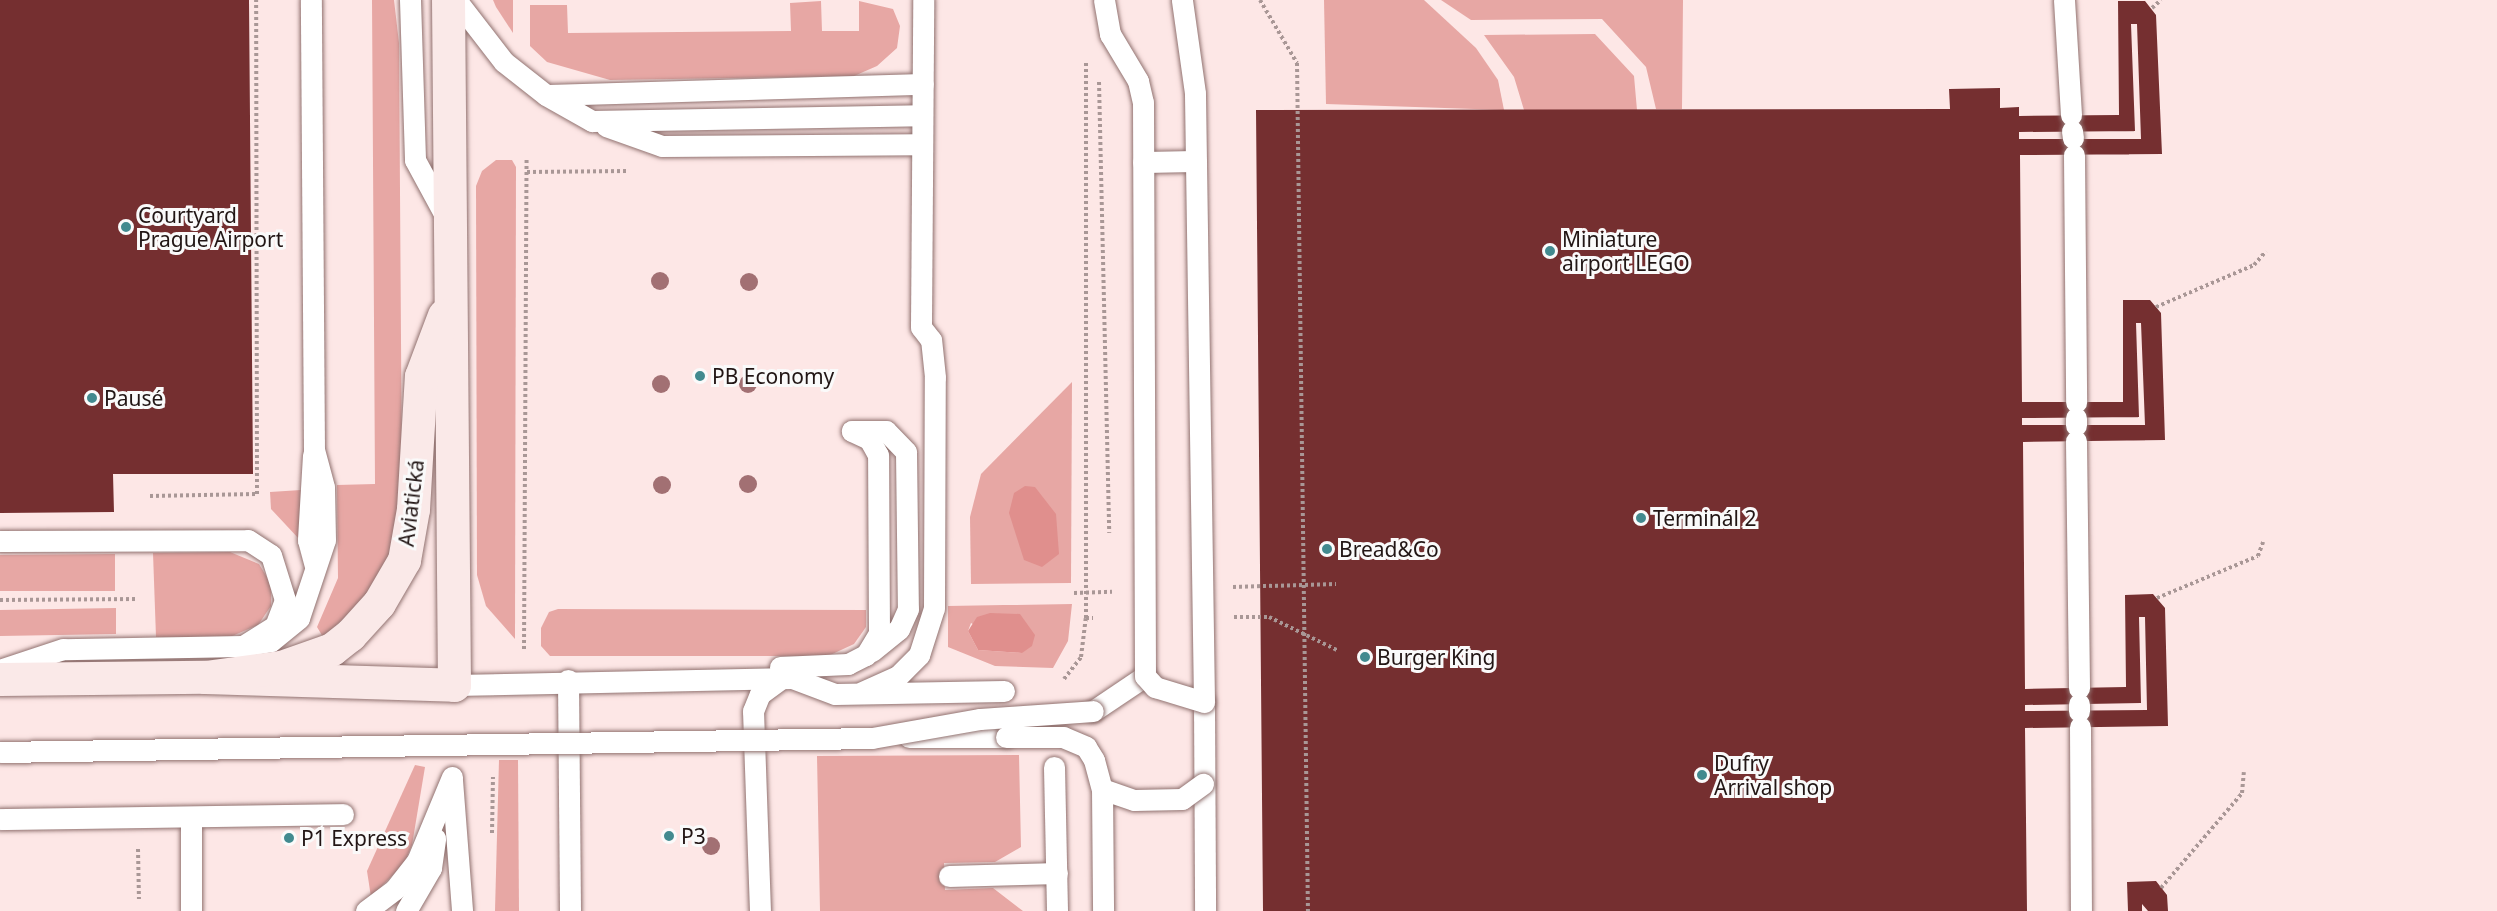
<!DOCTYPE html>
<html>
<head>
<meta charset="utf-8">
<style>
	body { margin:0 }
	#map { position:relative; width:2497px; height:911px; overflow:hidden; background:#fde7e6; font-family:"Noto Sans",sans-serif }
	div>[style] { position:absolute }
	.green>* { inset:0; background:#e7a7a4 }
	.forest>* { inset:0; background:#e08f8d }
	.building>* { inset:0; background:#752f30 }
	.path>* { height:4px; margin-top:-2px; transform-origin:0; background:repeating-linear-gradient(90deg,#a99796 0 3px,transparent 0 6px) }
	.roads { filter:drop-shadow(0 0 2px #917270) drop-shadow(0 0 2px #917270) }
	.lane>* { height:21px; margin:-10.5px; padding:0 10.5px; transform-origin:10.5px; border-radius:10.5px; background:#fff }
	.secondary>* { height:33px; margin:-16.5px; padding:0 16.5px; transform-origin:16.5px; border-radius:16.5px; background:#fae9e8 }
	.path-bridge>* { height:4px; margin-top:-2px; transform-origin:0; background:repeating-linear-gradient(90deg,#a99796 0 3px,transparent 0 6px) }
	.bridges { filter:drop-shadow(0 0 2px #917270) drop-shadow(0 0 2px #917270) }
	.lane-bridge>* { height:21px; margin:-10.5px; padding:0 10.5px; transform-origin:10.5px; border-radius:10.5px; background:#fff }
	.trees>* { width:18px; height:18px; margin:-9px; border-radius:50%; background:#a27073 }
	.dots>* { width:16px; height:16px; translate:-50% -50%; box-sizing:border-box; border:3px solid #fafafa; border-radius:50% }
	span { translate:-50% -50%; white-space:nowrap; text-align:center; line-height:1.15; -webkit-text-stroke:6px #fafafa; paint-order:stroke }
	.poi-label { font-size:21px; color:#221615 }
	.left { translate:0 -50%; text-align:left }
	.street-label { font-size:21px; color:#221615 }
</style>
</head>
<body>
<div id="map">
	<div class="green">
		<i style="clip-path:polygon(372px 0,394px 0,399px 43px,402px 485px,395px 547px,369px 596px,323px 637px,317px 627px,338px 578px,337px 485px,375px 484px)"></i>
		<i style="clip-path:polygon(493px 0,513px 0,513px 33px,496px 7px)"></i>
		<i style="clip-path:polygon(1324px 0,1424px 0,1476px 48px,1498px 80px,1504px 110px,1326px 104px)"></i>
		<i style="clip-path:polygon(1441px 0,1683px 0,1682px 109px,1656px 109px,1646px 67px,1602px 19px,1471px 20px)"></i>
		<i style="clip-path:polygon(821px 1px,822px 31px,859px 31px,859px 1px,893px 9px,900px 26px,897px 48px,877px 66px,854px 76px,610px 80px,547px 62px,530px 46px,530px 5px,567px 5px,568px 33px,791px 31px,790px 3px)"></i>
		<i style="clip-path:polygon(1595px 34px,1634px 76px,1637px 110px,1524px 110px,1514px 77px,1484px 35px)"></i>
		<i style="clip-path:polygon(496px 160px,512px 160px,516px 167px,515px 639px,486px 606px,477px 575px,476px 186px,482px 171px)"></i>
		<i style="clip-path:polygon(1072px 382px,1071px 583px,971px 584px,970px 517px,981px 474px)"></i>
		<i style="clip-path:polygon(301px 490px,300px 540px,271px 509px,270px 492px)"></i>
		<i style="clip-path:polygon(230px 552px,259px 564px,271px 584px,271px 606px,258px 625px,230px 637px,156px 637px,153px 553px)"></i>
		<i style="clip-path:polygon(115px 554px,115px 591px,0 591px,0 555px)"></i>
		<i style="clip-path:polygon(evenodd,1072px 604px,1068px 641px,1053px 668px,995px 666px,948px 647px,948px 606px,1072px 604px,971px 623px,1022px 653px,978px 650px,968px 631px,971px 623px)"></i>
		<i style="clip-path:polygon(116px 608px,116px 634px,0 636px,0 610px)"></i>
		<i style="clip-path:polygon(558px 609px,866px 610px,866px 627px,854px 644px,828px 656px,550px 656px,541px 646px,541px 628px,549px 612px)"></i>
		<i style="clip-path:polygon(1019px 755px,1021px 847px,995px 862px,944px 863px,945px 890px,993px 888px,1023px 911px,820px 911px,817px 756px)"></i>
		<i style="clip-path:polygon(499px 760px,518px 760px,519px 911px,495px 911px)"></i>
		<i style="clip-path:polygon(415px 765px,425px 767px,412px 845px,404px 864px,371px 897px,367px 871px)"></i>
	</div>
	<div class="forest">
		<i style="clip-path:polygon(1025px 486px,1035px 487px,1056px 514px,1059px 554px,1042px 567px,1024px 560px,1009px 513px,1014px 493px)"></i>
		<i style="clip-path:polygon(990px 613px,1020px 614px,1035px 635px,1032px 646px,1022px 653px,978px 650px,968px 631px,977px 617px)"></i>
	</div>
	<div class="building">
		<i style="clip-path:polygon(0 0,249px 0,253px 474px,113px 474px,114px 512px,0 513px)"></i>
		<i style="clip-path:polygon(evenodd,2118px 1px,2145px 1px,2156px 15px,2162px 154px,2020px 155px,2022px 402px,2123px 402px,2123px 300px,2150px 300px,2161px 313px,2165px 440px,2023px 442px,2025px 689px,2126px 687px,2125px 595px,2153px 594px,2165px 608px,2168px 726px,2025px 728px,2027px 911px,1263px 911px,1256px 110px,1950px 109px,1949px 89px,2000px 88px,2000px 108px,2019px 107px,2019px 116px,2119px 115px,2118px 1px,2131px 24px,2137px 24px,2141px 139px,2019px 139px,2019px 132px,2135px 131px,2131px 24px,2118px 1px,2136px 323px,2141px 323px,2145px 425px,2022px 425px,2022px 418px,2139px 417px,2136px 323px,2118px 1px,2139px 617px,2145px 617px,2147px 710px,2025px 711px,2025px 705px,2141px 703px,2139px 617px)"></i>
		<i style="clip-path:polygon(2156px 881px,2167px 895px,2168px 911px,2148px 911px,2142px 904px,2142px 911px,2128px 911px,2127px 882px)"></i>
	</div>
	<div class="path">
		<i style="left:1260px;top:0;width:73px;rotate:59.6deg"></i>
		<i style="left:1297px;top:63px;width:848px;rotate:89.26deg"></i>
		<i style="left:2152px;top:8px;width:12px;rotate:-42deg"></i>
		<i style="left:1099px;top:82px;width:451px;rotate:88.7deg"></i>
		<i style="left:527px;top:172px;width:101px;rotate:-0.6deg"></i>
		<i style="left:2156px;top:307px;width:107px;rotate:-23.2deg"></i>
		<i style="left:2254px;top:265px;width:18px;rotate:-49deg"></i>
		<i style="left:150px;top:496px;width:107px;rotate:-1.1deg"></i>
		<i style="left:257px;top:494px;width:494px;rotate:-90.1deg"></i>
		<i style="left:1233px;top:587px;width:103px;rotate:-1.7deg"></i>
		<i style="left:1074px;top:593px;width:38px;rotate:-2deg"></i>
		<i style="left:2157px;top:598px;width:109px;rotate:-22.6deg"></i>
		<i style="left:2258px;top:556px;width:15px;rotate:-70deg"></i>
		<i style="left:0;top:600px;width:138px;rotate:-0.4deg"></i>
		<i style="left:524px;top:649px;width:492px;rotate:-89.7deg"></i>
		<i style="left:492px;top:833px;width:56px;rotate:-89deg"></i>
		<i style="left:138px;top:849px;width:50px;rotate:88.9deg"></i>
		<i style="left:2161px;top:888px;width:125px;rotate:-49.5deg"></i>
		<i style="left:2242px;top:793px;width:21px;rotate:-85deg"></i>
	</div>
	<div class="roads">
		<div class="lane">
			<i style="left:410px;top:0;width:160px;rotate:88.2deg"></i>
			<i style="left:415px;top:160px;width:65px;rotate:61.5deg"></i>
			<i style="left:456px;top:0;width:78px;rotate:52.3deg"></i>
			<i style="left:504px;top:62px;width:53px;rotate:38.2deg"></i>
			<i style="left:546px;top:95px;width:53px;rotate:29.5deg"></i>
			<i style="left:592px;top:121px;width:329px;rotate:-1deg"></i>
			<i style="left:2064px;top:0;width:115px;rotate:86.5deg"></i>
			<i style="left:548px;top:95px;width:375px;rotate:-1.7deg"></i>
			<i style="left:606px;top:126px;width:59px;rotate:19.7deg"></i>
			<i style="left:662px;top:146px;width:258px;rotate:-0.4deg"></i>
			<i style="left:2072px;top:131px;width:7px;rotate:82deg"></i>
			<i style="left:2074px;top:155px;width:247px;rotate:89.5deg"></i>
			<i style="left:2076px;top:418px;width:7px;rotate:90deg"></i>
			<i style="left:852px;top:431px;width:34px"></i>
			<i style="left:886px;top:431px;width:29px;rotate:46deg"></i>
			<i style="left:906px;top:452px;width:157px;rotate:89.3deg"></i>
			<i style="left:908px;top:609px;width:22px;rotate:114deg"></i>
			<i style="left:899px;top:629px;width:35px;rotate:141deg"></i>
			<i style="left:2076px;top:441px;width:247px;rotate:89.3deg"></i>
			<i style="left:313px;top:455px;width:85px;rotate:93.4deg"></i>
			<i style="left:308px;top:540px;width:28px;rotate:75deg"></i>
			<i style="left:0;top:541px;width:248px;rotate:-0.2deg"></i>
			<i style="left:248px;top:540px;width:27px;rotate:33deg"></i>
			<i style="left:271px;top:555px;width:47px;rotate:72.7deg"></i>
			<i style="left:285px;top:600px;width:28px;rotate:111deg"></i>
			<i style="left:275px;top:626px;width:38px;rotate:148deg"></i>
			<i style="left:243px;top:646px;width:180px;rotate:179deg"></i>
			<i style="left:63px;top:649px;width:66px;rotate:161.6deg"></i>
			<i style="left:243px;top:646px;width:28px;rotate:-10deg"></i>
			<i style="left:271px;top:641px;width:36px;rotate:-39deg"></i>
			<i style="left:299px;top:618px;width:82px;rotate:-71.6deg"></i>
			<i style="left:325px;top:540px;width:53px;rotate:-91.1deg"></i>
			<i style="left:324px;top:487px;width:38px;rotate:-105deg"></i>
			<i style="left:314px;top:450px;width:450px;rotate:-90.4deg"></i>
			<i style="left:780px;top:667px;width:68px;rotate:-2.5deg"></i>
			<i style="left:848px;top:664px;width:20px;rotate:-27deg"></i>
			<i style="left:866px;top:655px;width:26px;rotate:-59deg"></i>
			<i style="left:879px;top:633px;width:178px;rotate:-90.3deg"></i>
			<i style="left:878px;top:455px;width:18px;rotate:-119deg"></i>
			<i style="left:869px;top:439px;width:19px;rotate:-155deg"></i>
			<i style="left:568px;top:680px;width:231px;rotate:89.5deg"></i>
			<i style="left:454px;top:685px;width:338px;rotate:-1.2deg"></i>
			<i style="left:792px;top:678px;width:46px;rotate:20.4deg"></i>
			<i style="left:835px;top:694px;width:169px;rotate:-1deg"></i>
			<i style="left:862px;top:692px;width:39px;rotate:-24deg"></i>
			<i style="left:898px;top:676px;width:30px;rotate:-45deg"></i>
			<i style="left:919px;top:655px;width:49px;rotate:-72.3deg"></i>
			<i style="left:934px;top:608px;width:231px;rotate:-89.8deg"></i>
			<i style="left:935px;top:377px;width:37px;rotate:-96deg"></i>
			<i style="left:931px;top:340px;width:16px;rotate:-128deg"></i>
			<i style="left:921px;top:327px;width:327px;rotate:-89.6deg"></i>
			<i style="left:1204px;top:702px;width:209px;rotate:89.7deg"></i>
			<i style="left:2079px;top:704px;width:7px;rotate:90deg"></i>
			<i style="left:1093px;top:711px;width:63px;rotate:-33.9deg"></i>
			<i style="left:2080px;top:727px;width:184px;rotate:89.7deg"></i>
			<i style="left:909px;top:737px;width:97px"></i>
			<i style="left:1054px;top:767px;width:144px;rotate:88.8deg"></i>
			<i style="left:452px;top:780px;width:131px;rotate:85.6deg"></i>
			<i style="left:0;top:819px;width:343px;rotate:-0.8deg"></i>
			<i style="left:191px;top:819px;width:92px;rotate:90deg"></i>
			<i style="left:949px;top:876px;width:108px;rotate:-1.6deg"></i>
			<i style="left:366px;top:911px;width:36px;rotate:-37deg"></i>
			<i style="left:395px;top:889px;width:36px;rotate:-52deg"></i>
			<i style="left:417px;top:861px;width:91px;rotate:-67.4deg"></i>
			<i style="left:406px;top:911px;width:50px;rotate:-59.8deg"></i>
			<i style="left:431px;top:868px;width:30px;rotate:-82deg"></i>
			<i style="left:760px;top:911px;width:200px;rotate:-92deg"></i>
			<i style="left:753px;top:711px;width:18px;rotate:-68deg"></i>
			<i style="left:760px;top:694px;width:27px;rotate:-36deg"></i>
		</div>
		<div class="secondary">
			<i style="left:205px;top:677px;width:249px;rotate:1.8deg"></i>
			<i style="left:454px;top:685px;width:685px;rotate:-90.5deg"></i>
			<i style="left:0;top:679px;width:205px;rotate:-0.6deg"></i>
			<i style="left:205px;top:677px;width:77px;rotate:-7.5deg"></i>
			<i style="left:281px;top:667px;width:54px;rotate:-19.4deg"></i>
			<i style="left:332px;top:649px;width:23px;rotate:-38deg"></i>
			<i style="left:350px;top:635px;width:43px;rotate:-47.8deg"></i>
			<i style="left:379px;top:603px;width:50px;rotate:-59.8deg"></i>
			<i style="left:404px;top:560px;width:52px;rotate:-80deg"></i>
			<i style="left:413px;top:509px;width:133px;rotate:-86.6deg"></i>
			<i style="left:421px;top:376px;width:65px;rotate:-69.3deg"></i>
		</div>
	</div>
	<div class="path-bridge">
		<i style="left:1234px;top:617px;width:35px"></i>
		<i style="left:1269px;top:617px;width:76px;rotate:25.9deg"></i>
		<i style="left:1086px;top:618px;width:557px;rotate:-90deg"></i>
		<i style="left:1064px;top:679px;width:28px;rotate:-52deg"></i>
		<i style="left:1081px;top:657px;width:39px;rotate:-83deg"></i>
		<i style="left:1086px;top:618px;width:7px"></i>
	</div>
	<div class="bridges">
		<div class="lane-bridge">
			<i style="left:1104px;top:0;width:35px;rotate:80deg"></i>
			<i style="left:1110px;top:34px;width:55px;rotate:59.2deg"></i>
			<i style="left:1138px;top:81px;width:22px;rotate:77deg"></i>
			<i style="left:1143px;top:102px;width:574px;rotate:89.8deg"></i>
			<i style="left:1145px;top:676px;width:15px;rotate:48deg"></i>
			<i style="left:1155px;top:687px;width:51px;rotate:17deg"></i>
			<i style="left:1204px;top:702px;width:609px;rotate:-90.85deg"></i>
			<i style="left:1195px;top:93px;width:94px;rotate:-98deg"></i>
			<i style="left:1143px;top:162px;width:53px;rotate:-1.1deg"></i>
			<i style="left:1006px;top:737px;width:57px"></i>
			<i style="left:1063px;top:737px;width:25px;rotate:23deg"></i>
			<i style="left:1086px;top:747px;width:15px;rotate:58deg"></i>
			<i style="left:1094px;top:760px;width:30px;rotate:75deg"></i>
			<i style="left:1102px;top:789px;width:122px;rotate:89.5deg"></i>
			<i style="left:0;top:752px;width:872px;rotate:-0.92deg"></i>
			<i style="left:872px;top:738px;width:110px;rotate:-10deg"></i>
			<i style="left:980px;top:719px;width:113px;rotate:-4deg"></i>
			<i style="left:1102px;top:789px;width:34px;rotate:19deg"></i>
			<i style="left:1134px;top:800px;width:48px;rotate:-1.2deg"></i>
			<i style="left:1182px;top:799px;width:26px;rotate:-36deg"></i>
		</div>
	</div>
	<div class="trees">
		<i style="left:660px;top:281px"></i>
		<i style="left:749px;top:282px"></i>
		<i style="left:661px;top:384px"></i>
		<i style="left:748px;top:384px"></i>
		<i style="left:748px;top:484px"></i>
		<i style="left:662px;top:485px"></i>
		<i style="left:711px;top:846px"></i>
	</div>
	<div class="dots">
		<i style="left:126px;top:227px;background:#428a8f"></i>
		<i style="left:1550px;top:251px;background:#428a8f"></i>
		<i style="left:700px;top:376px;background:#428a8f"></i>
		<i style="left:92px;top:398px;background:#428a8f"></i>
		<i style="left:1641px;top:518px;background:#428a8f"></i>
		<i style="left:1327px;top:549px;background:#428a8f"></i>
		<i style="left:1365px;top:657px;background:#428a8f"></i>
		<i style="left:1702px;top:775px;background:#428a8f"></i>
		<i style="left:669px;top:836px;background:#428a8f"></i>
		<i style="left:289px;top:838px;background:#428a8f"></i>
	</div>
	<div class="poi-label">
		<span class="left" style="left:138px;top:227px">Courtyard<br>Prague Airport</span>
		<span class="left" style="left:1562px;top:251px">Miniature<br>airport LEGO</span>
		<span class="left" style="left:712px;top:376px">PB Economy</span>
		<span class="left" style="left:104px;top:398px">Pausé</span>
		<span class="left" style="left:1653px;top:518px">Terminál 2</span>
		<span class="left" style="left:1339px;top:549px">Bread&amp;Co</span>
		<span class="left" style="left:1377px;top:657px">Burger King</span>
		<span class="left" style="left:1714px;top:775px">Dufry<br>Arrival shop</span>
		<span class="left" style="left:681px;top:836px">P3</span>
		<span class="left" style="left:301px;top:838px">P1 Express</span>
	</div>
	<div class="street-label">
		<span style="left:411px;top:503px;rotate:-83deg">Aviatická</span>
	</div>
</div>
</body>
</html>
